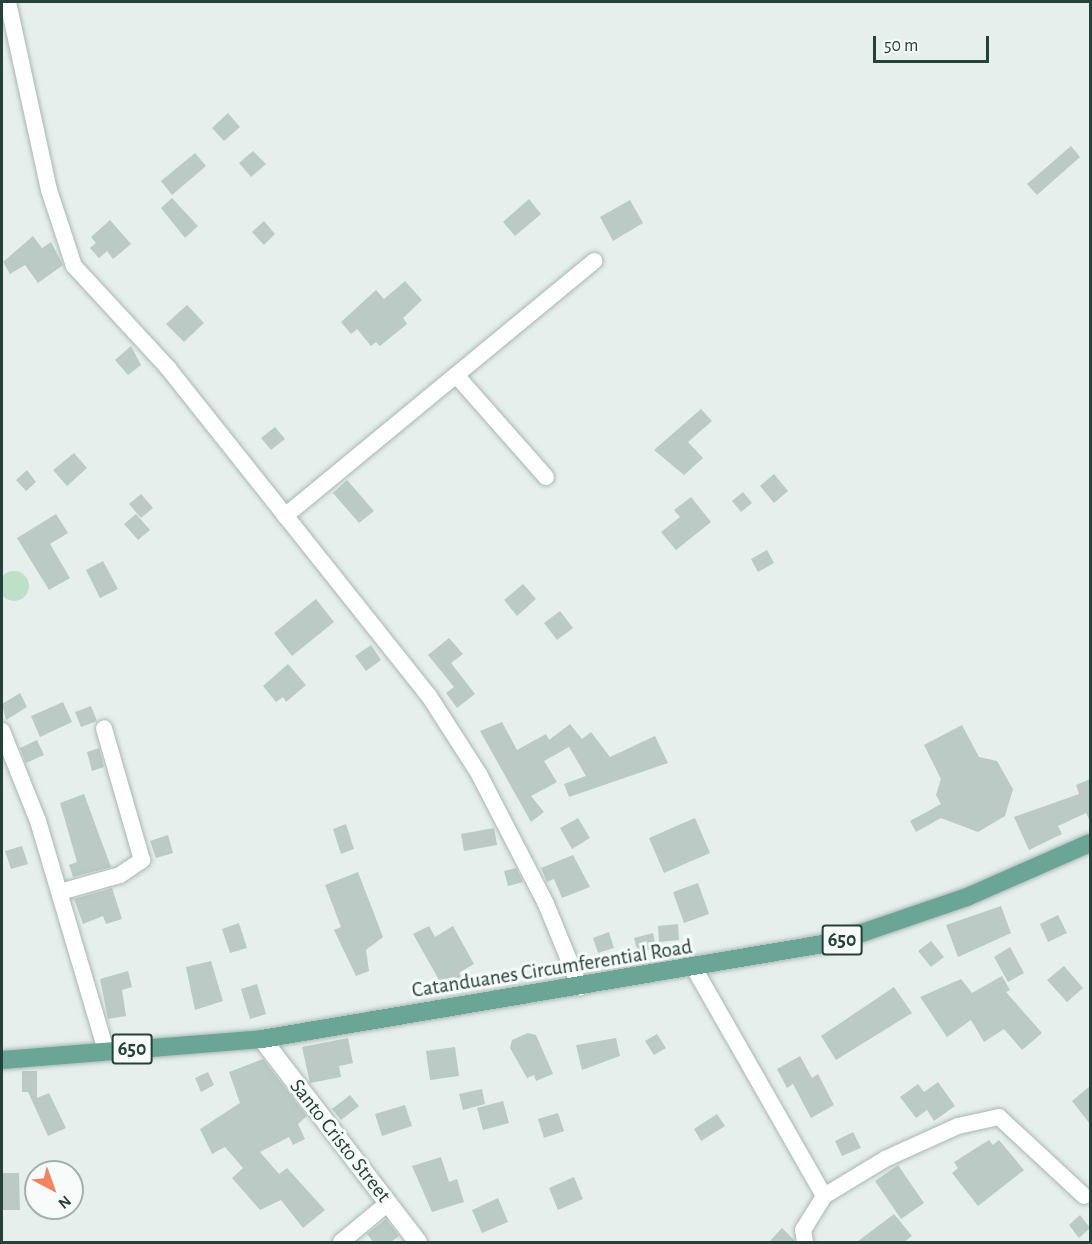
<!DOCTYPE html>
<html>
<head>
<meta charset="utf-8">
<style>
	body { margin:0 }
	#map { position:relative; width:1092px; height:1244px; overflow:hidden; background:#e6efeb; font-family:"Alegreya Sans",sans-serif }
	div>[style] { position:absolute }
	.green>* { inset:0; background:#bfe0c8 }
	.round { border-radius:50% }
	.building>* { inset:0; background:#bbcac4 }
	.roads { filter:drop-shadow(0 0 2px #a8b8b2) drop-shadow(0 0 2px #a8b8b2) }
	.minor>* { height:16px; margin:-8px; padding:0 8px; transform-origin:8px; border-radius:8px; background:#fff }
	.tertiary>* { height:18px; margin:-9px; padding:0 9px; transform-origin:9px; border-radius:9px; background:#fff }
	.primary>* { height:18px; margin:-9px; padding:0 9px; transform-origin:9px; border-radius:9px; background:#6aa596 }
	span { translate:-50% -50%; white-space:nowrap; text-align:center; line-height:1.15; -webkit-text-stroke:6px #f7fbf9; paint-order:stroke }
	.shield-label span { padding:2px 4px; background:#f7fbf9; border:2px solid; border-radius:4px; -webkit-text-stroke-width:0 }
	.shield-label { font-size:20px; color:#24423a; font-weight:700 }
	.street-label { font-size:21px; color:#24423a }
	.frame { position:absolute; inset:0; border:3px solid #24423a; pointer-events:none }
	.north { position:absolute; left:24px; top:1160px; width:60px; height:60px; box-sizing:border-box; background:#f7fbf9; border:2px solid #a3b1ad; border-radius:50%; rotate:139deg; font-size:16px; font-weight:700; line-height:24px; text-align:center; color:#24423a }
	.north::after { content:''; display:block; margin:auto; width:21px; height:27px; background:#f4845f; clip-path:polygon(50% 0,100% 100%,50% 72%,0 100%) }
	.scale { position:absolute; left:873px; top:36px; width:116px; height:27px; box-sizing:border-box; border:3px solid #24423a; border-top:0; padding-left:8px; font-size:18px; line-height:21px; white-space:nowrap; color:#24423a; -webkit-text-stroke:4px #f7fbf9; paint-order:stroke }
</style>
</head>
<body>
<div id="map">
	<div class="green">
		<i class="round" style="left:-1px;top:571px;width:30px;height:30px"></i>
	</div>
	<div class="building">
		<i style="clip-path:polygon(228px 113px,240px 127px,224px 141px,212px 128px)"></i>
		<i style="clip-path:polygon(1071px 146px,1080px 157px,1037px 195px,1027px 184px)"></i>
		<i style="clip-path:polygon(253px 151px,266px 164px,251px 177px,239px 163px)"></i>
		<i style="clip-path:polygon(195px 153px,206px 166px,172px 195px,161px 181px)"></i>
		<i style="clip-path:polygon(172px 198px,198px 226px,185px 238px,161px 208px)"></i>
		<i style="clip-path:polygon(529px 199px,541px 214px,515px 236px,503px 222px)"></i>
		<i style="clip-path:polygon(630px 200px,643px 223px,613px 241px,600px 217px)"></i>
		<i style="clip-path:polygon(110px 220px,131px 244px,113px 259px,107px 251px,99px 258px,90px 248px,96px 243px,91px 237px)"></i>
		<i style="clip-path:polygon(264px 221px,275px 234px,264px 245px,252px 232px)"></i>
		<i style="clip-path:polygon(33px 236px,42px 248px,51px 242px,63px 265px,38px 283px,25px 265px,10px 274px,3px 262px)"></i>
		<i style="clip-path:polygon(405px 281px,422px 300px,403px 318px,407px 324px,380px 346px,376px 342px,371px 346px,357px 329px,351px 334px,341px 322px,376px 290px,384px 299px)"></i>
		<i style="clip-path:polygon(187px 305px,204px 323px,184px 342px,166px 324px)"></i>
		<i style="clip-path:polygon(131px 346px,141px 365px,128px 375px,115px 360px)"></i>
		<i style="clip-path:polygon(701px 409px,712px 421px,688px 442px,703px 458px,684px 475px,654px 450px)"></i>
		<i style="clip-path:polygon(275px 427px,285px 439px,271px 450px,261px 438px)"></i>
		<i style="clip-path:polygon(74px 453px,87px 468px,67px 486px,53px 470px)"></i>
		<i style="clip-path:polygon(27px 470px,36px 482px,26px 491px,16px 480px)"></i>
		<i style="clip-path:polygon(774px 474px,788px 491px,774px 503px,760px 486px)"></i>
		<i style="clip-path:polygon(347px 480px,374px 511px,359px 523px,333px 493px)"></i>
		<i style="clip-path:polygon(743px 492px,752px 503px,741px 512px,732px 501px)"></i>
		<i style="clip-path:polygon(141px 494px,153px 508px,141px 518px,129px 504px)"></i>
		<i style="clip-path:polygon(691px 497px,711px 522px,676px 550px,661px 532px,680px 517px,674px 510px)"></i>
		<i style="clip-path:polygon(56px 514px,68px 533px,50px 544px,70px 578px,49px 590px,17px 538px)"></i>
		<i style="clip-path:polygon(136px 514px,150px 530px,138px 540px,124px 524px)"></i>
		<i style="clip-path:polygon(767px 550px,774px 563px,758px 572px,751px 559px)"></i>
		<i style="clip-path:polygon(103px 561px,118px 589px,100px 598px,86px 570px)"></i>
		<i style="clip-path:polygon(523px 584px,536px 599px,517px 616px,504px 600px)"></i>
		<i style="clip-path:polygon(316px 599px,334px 622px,292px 656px,274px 633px)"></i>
		<i style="clip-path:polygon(560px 611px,573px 628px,557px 640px,544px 623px)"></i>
		<i style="clip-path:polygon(449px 638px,463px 654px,451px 663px,475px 694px,457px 708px,446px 693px,454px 687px,428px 655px)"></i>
		<i style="clip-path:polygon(371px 645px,381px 660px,366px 671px,355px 656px)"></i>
		<i style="clip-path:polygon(288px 664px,306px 685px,286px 702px,283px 697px,276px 702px,263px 686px)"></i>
		<i style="clip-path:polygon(20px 693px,27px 707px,6px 720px,2px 704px)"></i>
		<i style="clip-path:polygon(63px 702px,72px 722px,40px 737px,31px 716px)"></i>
		<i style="clip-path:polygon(91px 706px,97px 721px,81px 727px,75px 712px)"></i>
		<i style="clip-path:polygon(502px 722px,517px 750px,546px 734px,549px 740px,570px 724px,582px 739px,591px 732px,610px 757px,655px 736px,668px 763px,569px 797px,564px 784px,586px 776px,569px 747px,544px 761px,557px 782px,531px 796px,544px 812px,531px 822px,480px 731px)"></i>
		<i style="clip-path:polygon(962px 725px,979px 757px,997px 761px,1013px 789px,1005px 816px,978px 832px,941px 818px,916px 832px,910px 821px,941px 804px,936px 795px,941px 779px,924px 745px)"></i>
		<i style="clip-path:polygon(37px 740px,44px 755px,26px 763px,20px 748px)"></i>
		<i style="clip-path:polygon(99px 748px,104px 767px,92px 771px,87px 752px)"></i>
		<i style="clip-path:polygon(1090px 779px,1090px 821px,1086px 813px,1058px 826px,1062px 834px,1029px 850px,1014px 817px,1079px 794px,1076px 785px)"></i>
		<i style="clip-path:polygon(84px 794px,111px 867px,73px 877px,69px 865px,77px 862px,60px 803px)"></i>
		<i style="clip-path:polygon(578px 818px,590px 838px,572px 849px,560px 828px)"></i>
		<i style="clip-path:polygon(695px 818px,710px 853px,664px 873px,649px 838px)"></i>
		<i style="clip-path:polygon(346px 824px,354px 849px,341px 854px,333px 829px)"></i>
		<i style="clip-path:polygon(494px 828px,497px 845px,464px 851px,461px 834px)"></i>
		<i style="clip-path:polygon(168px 835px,173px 853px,156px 858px,150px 841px)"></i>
		<i style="clip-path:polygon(22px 846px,28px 864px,11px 869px,5px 851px)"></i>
		<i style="clip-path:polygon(573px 855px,590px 887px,562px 898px,554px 879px,547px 882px,541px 868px)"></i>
		<i style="clip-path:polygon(516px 868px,523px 882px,508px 886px,504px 871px)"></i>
		<i style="clip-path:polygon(358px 872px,383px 937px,366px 950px,369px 971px,356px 976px,334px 930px,341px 927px,325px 885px)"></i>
		<i style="clip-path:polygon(698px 883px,709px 914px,684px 923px,673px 892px)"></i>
		<i style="clip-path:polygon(112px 888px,122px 919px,106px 924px,103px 916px,83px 924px,74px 899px)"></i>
		<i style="clip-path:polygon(1001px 906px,1011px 933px,958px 957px,946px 925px)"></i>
		<i style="clip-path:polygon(1058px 915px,1067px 933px,1048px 942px,1040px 924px)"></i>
		<i style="clip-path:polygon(239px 923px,247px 948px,230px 953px,222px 929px)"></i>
		<i style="clip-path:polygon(678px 924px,679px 940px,659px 942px,658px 926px)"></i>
		<i style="clip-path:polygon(429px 926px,435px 937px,453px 926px,474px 964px,459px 973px,465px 984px,447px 994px,413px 934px)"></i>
		<i style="clip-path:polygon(609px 932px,614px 948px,598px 953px,593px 938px)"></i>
		<i style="clip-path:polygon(653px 933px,656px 948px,638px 953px,634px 938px)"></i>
		<i style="clip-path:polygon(931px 941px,944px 957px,931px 967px,918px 951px)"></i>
		<i style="clip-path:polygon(1010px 947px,1024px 973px,1008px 982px,994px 957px)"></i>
		<i style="clip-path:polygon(211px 961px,223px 1001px,195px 1010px,186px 967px)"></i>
		<i style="clip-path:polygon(1064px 966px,1083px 988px,1067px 1002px,1047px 980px)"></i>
		<i style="clip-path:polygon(128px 971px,132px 987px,122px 990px,126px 1016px,108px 1019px,100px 979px)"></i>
		<i style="clip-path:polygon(1002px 976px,1010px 990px,1006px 992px,1042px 1033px,1022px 1050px,1004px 1029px,984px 1042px,971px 1020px,947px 1037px,920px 997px,961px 979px,972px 993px)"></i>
		<i style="clip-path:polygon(257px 984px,266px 1014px,250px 1019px,241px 989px)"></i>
		<i style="clip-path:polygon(894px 987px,912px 1013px,836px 1060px,821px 1036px)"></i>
		<i style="clip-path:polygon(528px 1033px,536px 1035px,553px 1074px,536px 1081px,534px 1075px,527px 1078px,510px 1048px,512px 1040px)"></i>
		<i style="clip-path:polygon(657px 1034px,666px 1048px,654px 1055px,645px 1041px)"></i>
		<i style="clip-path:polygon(348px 1038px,353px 1063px,339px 1066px,341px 1077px,310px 1083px,302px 1047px)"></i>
		<i style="clip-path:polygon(616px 1038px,620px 1056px,582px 1070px,576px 1045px)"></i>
		<i style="clip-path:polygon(455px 1047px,459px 1076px,430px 1080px,426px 1051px)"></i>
		<i style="clip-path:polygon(800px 1056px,812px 1078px,818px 1074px,834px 1105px,811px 1118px,793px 1084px,787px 1088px,777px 1069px)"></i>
		<i style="clip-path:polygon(263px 1059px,307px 1116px,298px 1124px,305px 1139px,293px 1145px,289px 1137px,260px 1152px,279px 1174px,287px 1168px,325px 1210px,303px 1228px,281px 1200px,260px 1210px,232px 1178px,243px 1168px,225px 1147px,212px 1154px,200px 1129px,240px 1103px,229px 1072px)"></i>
		<i style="clip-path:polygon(22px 1071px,37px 1071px,37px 1098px,49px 1093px,66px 1128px,48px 1136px,28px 1092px,22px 1092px)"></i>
		<i style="clip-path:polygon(208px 1072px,214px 1085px,201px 1092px,195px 1078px)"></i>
		<i style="clip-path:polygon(938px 1082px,955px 1106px,934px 1121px,927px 1110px,916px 1118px,900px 1097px,918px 1084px,924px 1092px)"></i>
		<i style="clip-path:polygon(1090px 1086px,1090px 1124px,1072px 1101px)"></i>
		<i style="clip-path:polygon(482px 1089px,485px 1104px,463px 1110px,459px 1094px)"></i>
		<i style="clip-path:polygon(350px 1095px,359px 1106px,341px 1120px,332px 1109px)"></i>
		<i style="clip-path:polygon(503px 1101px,509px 1123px,483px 1130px,477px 1108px)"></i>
		<i style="clip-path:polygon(405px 1105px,412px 1126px,382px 1136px,375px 1114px)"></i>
		<i style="clip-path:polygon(558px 1113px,564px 1131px,544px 1138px,538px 1119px)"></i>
		<i style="clip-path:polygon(717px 1114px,725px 1126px,701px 1141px,694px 1129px)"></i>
		<i style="clip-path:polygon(853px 1132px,861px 1148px,842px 1156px,835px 1141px)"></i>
		<i style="clip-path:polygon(989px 1140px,993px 1145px,999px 1140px,1024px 1170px,978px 1206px,952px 1173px,958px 1168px,954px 1162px)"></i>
		<i style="clip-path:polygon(441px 1157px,449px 1182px,457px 1179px,464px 1202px,432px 1212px,412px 1166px)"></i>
		<i style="clip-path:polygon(898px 1165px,924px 1203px,901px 1219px,875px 1181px)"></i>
		<i style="clip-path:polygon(2px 1173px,19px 1173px,20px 1210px,2px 1210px)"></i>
		<i style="clip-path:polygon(574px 1177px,583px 1199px,558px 1210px,549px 1188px)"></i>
		<i style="clip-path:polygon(498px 1198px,508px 1222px,482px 1233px,472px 1210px)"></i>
		<i style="clip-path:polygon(894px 1214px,912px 1236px,904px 1242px,857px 1242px)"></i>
		<i style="clip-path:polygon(1080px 1215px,1090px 1228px,1079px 1238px,1069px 1225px)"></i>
		<i style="clip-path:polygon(386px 1219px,399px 1236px,391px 1242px,373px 1242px,367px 1234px)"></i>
		<i style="clip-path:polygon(782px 1228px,794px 1240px,794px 1242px,769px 1242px)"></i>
	</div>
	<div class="roads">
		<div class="minor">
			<i style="left:8px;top:2px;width:192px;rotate:77.7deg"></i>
			<i style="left:49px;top:190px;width:80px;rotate:71.8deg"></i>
			<i style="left:74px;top:266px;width:139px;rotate:47.3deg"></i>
			<i style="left:168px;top:368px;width:419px;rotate:51.5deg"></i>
			<i style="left:429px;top:696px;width:93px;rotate:57.3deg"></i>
			<i style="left:479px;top:774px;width:146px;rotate:62.7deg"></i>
			<i style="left:546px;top:904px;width:90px;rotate:67.7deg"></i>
			<i style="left:456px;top:375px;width:136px;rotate:48.6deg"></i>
			<i style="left:285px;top:516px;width:401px;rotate:-39.5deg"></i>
			<i style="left:2px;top:731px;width:97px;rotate:68.2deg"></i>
			<i style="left:38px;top:821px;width:240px;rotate:73.5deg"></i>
			<i style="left:60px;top:892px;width:62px;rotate:-15.8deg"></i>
			<i style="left:120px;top:875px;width:27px;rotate:-34deg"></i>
			<i style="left:142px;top:860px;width:137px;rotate:-106.1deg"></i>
			<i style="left:694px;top:968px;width:262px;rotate:60.3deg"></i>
			<i style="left:341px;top:1242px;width:61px;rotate:-39.7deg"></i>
			<i style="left:805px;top:1242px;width:12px;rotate:-99deg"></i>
			<i style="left:803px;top:1230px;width:40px;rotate:-58deg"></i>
			<i style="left:824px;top:1196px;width:71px;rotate:-31.2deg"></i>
			<i style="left:885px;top:1159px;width:80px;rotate:-24.3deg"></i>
			<i style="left:958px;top:1126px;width:42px;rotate:-12.4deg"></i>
			<i style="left:999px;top:1117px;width:116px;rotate:42.9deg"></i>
		</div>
		<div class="tertiary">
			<i style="left:262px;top:1039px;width:256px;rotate:52.5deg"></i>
		</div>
		<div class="primary">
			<i style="left:2px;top:1060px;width:261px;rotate:-4.6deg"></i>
			<i style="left:262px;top:1039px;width:581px;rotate:-9.61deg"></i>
			<i style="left:835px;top:942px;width:139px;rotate:-18.8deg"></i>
			<i style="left:967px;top:897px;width:134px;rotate:-23.7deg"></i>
		</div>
	</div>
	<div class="shield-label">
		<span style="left:842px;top:940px">650</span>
		<span style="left:132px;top:1049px">650</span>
	</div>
	<div class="street-label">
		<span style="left:552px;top:969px;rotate:-9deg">Catanduanes Circumferential Road</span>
		<span style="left:340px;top:1141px;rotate:52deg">Santo Cristo Street</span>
	</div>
	<div class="frame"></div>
	<div class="north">N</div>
	<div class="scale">50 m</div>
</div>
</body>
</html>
